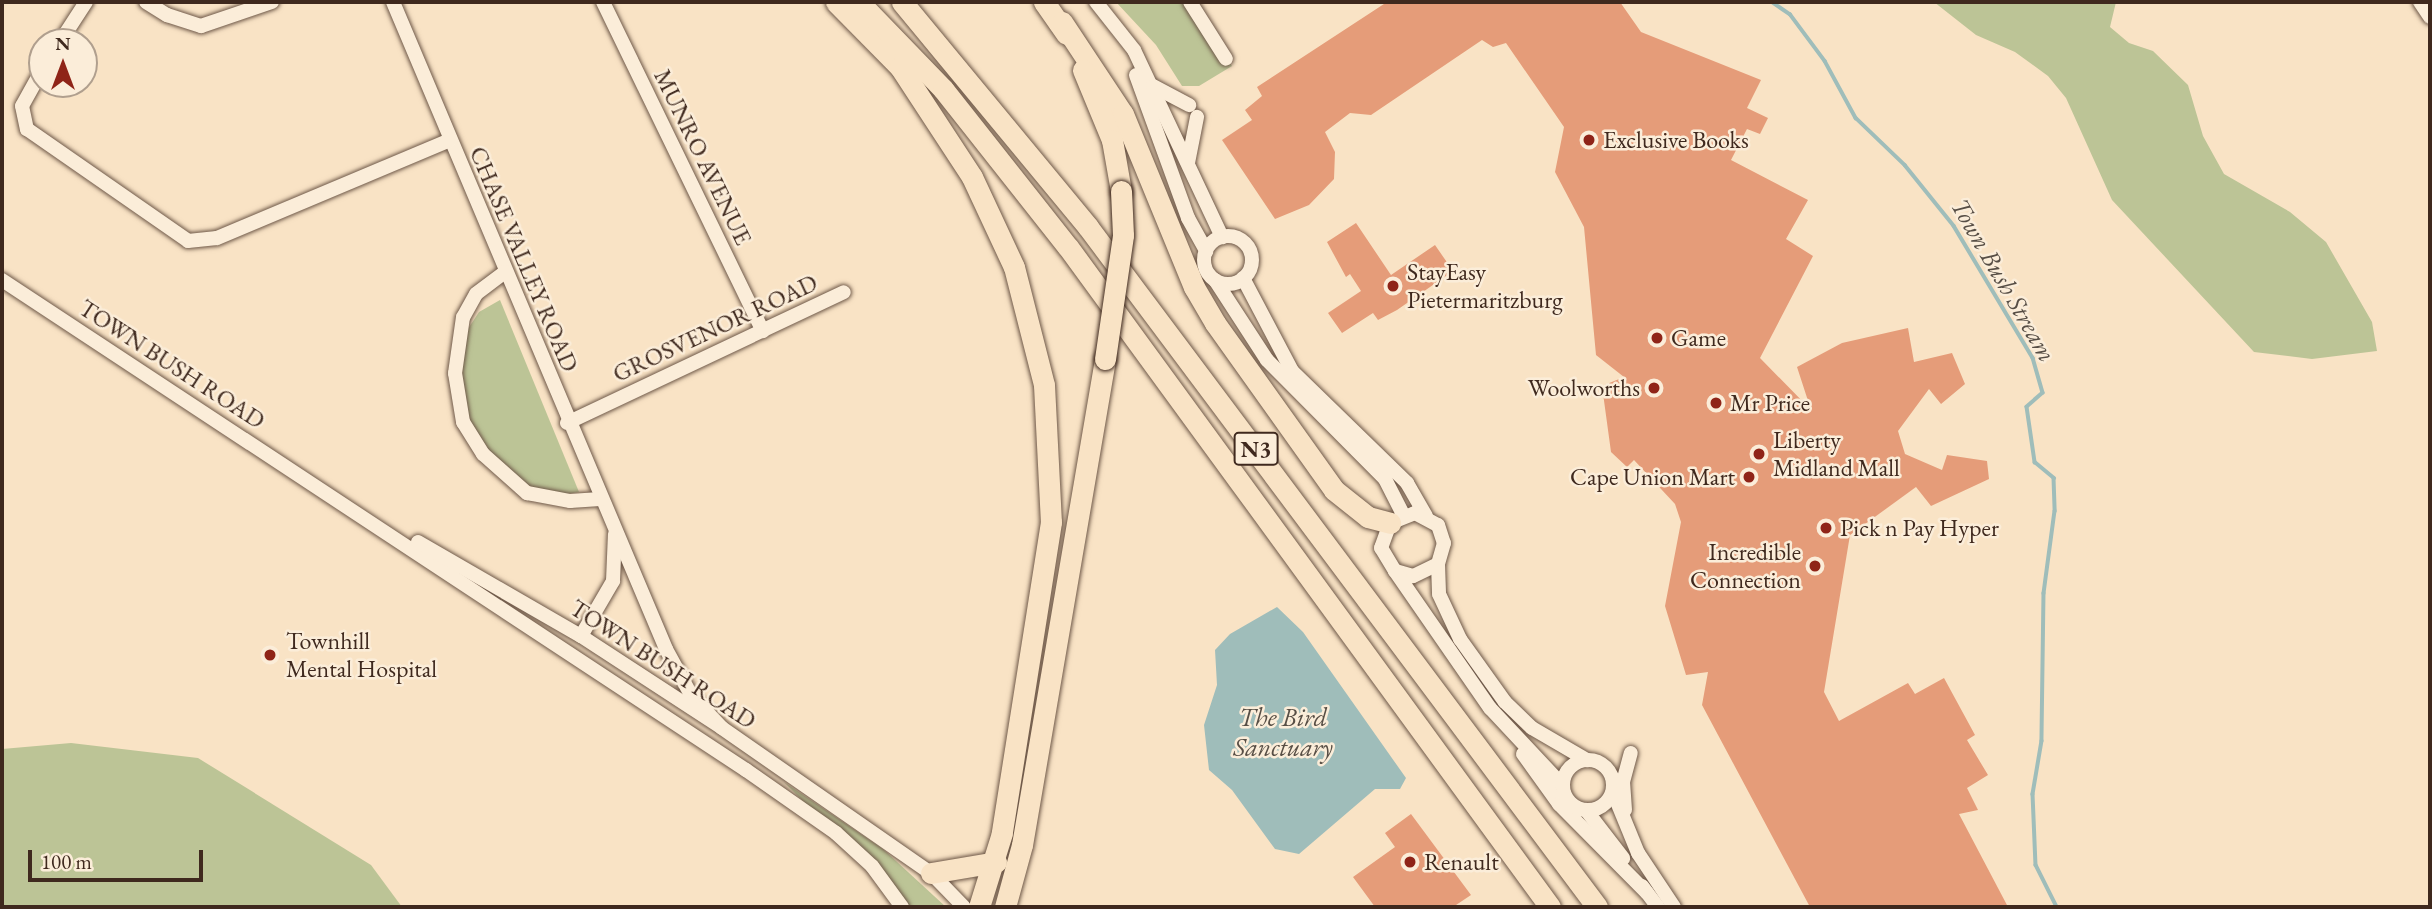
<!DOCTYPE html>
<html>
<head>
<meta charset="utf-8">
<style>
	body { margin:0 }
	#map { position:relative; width:2432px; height:909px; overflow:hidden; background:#f9e3c5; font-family:"EB Garamond",serif }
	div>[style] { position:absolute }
	.green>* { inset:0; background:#bcc496 }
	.water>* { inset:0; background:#9fbdba }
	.stream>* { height:3.5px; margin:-1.75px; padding:0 1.75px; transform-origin:1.75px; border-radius:1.75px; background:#9fbdba }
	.building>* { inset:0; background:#e59c79 }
	.roads { filter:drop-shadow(0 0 2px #6e5848) drop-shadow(0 0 2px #6e5848) }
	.minor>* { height:14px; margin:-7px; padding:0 7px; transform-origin:7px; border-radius:7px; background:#fbedd9 }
	.minor>.ring { margin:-7px; padding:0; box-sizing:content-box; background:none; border:14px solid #fbedd9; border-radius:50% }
	.highway>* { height:21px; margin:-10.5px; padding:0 10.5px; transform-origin:10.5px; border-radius:10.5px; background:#f9e3c5 }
	.bridges { filter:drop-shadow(0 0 2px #3f291e) drop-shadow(0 0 2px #3f291e) }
	.highway-bridge>* { height:21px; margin:-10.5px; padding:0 10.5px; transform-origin:10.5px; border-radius:10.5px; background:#f9e3c5 }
	.dots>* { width:19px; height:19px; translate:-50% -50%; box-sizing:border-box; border:4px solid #fbedd9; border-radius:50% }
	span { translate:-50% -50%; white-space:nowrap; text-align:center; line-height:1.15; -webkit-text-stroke:5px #fbedd9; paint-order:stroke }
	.shield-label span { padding:2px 5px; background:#fbedd9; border:2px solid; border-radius:5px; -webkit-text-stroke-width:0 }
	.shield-label { font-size:23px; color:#3f291e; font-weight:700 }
	.poi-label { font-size:24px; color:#3f291e }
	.left { translate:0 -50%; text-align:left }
	.right { translate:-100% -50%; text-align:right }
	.street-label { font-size:24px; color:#3f291e }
	.water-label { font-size:26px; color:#574e45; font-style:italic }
	.frame { position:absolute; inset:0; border:4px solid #3f291e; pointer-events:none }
	.north { position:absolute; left:28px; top:28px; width:70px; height:70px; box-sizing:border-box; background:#fbedd9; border:2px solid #b09f8e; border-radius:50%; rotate:0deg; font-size:19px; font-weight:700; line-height:28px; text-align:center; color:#3f291e }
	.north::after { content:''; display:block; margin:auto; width:24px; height:32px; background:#8f2418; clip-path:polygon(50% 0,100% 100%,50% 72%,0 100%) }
	.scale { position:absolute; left:28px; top:850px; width:175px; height:32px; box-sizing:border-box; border:4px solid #3f291e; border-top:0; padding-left:9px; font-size:21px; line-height:24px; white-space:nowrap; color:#3f291e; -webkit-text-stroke:5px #fbedd9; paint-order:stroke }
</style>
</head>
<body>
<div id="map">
	<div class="green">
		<i style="clip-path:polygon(1116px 2px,1188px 2px,1232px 66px,1199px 86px,1182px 86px,1156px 45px)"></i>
		<i style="clip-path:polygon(1934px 2px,2116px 2px,2110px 27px,2129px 43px,2153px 51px,2188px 85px,2203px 136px,2224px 174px,2290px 212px,2326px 242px,2372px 322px,2377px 351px,2312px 359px,2254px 352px,2112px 200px,2066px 98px,2048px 76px,2015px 52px,1976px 35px)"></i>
		<i style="clip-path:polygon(500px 300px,579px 492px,561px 495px,531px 487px,508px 472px,487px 451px,459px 402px,464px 335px,479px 312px)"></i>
		<i style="clip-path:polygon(71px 743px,198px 758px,371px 865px,402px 907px,2px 907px,2px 749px)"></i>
		<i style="clip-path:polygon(784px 782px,883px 849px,946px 907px,908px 907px)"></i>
	</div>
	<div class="water">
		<i style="clip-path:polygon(1277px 607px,1303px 632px,1406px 778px,1400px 789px,1375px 789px,1299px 854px,1275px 849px,1232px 790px,1209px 770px,1204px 725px,1217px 685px,1215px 650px,1230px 634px)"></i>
	</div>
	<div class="stream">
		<i style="left:1772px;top:2px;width:22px;rotate:34deg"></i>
		<i style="left:1790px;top:14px;width:59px;rotate:53.3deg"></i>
		<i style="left:1825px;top:61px;width:65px;rotate:61.5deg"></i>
		<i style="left:1856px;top:118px;width:68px;rotate:43.8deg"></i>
		<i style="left:1905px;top:165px;width:78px;rotate:51.2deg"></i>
		<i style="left:1954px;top:226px;width:154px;rotate:59.1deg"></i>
		<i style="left:2033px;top:358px;width:36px;rotate:74deg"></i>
		<i style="left:2043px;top:393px;width:21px;rotate:139deg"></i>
		<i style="left:2027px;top:407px;width:56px;rotate:81.7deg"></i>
		<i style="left:2035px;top:462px;width:25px;rotate:40deg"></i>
		<i style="left:2054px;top:478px;width:33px;rotate:88deg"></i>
		<i style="left:2055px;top:511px;width:83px;rotate:97.6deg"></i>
		<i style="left:2044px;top:593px;width:148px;rotate:90.8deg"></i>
		<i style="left:2042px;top:741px;width:54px;rotate:99.6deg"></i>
		<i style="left:2033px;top:794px;width:71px;rotate:87.6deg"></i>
		<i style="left:2036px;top:865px;width:47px;rotate:63.4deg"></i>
	</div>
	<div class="building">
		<i style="clip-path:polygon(1387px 2px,1620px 2px,1641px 32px,1761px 80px,1747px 108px,1768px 118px,1760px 134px,1747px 129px,1731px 160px,1808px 200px,1786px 239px,1813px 256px,1760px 358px,1811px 410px,1797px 367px,1842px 343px,1908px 328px,1914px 362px,1952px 353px,1965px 384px,1941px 404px,1929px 389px,1898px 431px,1905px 454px,1942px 470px,1947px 455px,1987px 461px,1989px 479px,1931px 506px,1916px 487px,1850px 535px,1824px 692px,1839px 721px,1908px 683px,1915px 694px,1944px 678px,1975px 735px,1967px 740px,1988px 775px,1967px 788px,1978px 810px,1959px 814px,2008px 907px,1810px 907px,1702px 705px,1708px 672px,1686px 675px,1665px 606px,1681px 522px,1675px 504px,1634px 460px,1627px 467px,1611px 452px,1602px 386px,1624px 377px,1596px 355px,1584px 227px,1555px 172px,1564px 127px,1506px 43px,1493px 47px,1482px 40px,1371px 115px,1350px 113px,1325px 132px,1335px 152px,1334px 179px,1309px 205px,1275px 219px,1222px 140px,1252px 120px,1245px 110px,1262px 96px,1257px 87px)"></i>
		<i style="clip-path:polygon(1356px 223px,1391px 275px,1435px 245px,1453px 271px,1397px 310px,1378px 320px,1373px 313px,1342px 333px,1328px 313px,1361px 291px,1350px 274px,1346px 277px,1327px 242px)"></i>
		<i style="clip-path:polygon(1411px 814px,1471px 895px,1453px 907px,1375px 907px,1353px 877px,1395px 847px,1385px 833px)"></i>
	</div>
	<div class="roads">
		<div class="minor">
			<i style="left:146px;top:2px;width:25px;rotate:32deg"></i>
			<i style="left:167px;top:15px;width:36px;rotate:18deg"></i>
			<i style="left:201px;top:26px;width:75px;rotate:-18.7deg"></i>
			<i style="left:393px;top:2px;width:702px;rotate:67.12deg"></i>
			<i style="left:666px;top:649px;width:52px;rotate:61.5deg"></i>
			<i style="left:691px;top:695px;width:45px;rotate:46.8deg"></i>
			<i style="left:603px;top:2px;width:366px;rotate:64.1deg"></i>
			<i style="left:1096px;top:2px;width:61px;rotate:51.6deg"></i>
			<i style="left:1134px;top:50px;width:207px;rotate:64.8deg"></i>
			<i style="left:1190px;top:2px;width:67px;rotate:57.7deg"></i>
			<i style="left:2420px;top:2px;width:18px;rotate:56deg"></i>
			<i style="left:60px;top:42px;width:48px;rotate:-57deg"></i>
			<i style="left:42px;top:70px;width:41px;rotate:119.1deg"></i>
			<i style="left:22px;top:106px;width:24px;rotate:78deg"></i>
			<i style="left:27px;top:129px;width:196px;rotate:34.8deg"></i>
			<i style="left:188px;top:241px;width:29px;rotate:-6deg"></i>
			<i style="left:217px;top:238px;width:253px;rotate:-22.8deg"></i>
			<i style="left:1136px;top:75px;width:152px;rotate:70deg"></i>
			<i style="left:1188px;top:218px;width:38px;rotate:61deg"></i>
			<i style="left:1153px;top:86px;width:41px;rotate:27.8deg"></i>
			<i style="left:1188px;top:163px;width:47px;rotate:-78.9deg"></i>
			<i class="ring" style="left:1204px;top:236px;width:34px;height:34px"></i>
			<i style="left:505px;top:272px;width:36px;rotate:143deg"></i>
			<i style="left:476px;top:294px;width:26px;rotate:119deg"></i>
			<i style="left:463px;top:317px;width:57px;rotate:98.1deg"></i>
			<i style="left:455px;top:373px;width:50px;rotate:80.7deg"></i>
			<i style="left:463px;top:422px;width:38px;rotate:58deg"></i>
			<i style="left:483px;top:454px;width:59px;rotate:41.6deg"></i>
			<i style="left:527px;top:493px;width:44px;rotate:10.5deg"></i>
			<i style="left:570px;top:501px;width:30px;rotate:-4deg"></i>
			<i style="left:1243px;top:278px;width:105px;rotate:62.2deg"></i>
			<i style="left:1292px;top:371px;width:161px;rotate:44.2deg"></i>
			<i style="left:1407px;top:483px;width:38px;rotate:60deg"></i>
			<i style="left:2px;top:280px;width:891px;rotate:33.37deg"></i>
			<i style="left:746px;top:770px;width:110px;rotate:35deg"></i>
			<i style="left:836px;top:833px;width:49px;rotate:42.5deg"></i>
			<i style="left:872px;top:866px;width:51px;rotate:53.8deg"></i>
			<i style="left:1215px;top:280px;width:95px;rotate:57deg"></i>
			<i style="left:1267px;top:360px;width:168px;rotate:45.2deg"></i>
			<i style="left:1385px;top:479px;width:39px;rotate:63deg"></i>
			<i style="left:567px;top:423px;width:306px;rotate:-25.3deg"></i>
			<i style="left:418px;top:542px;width:188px;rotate:30deg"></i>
			<i style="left:581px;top:636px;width:168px;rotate:33.1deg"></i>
			<i style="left:722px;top:728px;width:254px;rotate:34.8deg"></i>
			<i style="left:931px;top:873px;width:47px;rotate:45.9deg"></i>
			<i style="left:1438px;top:564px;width:28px;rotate:154deg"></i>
			<i style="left:1413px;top:576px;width:19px;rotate:-164deg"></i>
			<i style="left:1395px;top:571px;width:27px;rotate:-121deg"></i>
			<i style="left:1381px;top:548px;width:27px;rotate:-70deg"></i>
			<i style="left:1390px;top:523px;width:27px;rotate:-22deg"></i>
			<i style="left:1415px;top:513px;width:26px;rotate:28deg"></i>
			<i style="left:1438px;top:525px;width:19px;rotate:72deg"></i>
			<i style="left:1444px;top:543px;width:22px;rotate:106deg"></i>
			<i style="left:1438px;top:564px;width:30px;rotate:88deg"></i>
			<i style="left:1439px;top:594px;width:50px;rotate:65deg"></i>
			<i style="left:1460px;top:639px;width:77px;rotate:54.5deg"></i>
			<i style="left:1505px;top:702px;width:37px;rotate:44deg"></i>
			<i style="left:1532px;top:728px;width:64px;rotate:30.2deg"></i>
			<i style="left:1395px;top:571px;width:167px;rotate:55.3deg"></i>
			<i style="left:1490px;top:708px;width:107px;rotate:46.9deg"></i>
			<i style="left:581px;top:636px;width:64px;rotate:-59.8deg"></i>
			<i style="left:613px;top:581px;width:47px;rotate:-87.6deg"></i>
			<i style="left:1523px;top:754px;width:62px;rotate:54.2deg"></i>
			<i style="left:1559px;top:804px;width:125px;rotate:45.3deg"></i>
			<i class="ring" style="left:1563px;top:760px;width:36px;height:36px"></i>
			<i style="left:1613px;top:792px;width:66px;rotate:67.7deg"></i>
			<i style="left:1638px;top:853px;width:65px;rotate:56.3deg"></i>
			<i style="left:1586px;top:810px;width:61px;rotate:52.4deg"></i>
			<i style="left:1625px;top:810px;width:28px;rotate:-94deg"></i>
			<i style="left:1623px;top:782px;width:30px;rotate:-75deg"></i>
			<i style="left:1642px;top:886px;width:26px;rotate:53deg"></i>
		</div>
		<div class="highway">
			<i style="left:836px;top:2px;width:91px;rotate:45.4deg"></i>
			<i style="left:900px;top:67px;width:131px;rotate:56.8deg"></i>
			<i style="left:972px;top:177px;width:99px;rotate:65deg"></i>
			<i style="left:1014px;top:267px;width:122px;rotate:75.7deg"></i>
			<i style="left:1044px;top:385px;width:137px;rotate:87.1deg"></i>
			<i style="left:1051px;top:522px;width:315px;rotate:99deg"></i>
			<i style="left:1002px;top:833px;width:77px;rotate:107.3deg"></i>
			<i style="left:859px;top:2px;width:121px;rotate:46deg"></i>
			<i style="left:943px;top:89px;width:201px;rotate:51.7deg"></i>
			<i style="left:1068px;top:247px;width:817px;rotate:53.86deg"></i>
			<i style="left:902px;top:2px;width:292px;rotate:50.4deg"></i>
			<i style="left:1088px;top:227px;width:849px;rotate:53.18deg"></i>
			<i style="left:1044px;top:2px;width:39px;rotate:55deg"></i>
			<i style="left:1062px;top:22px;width:110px;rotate:56.5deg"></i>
			<i style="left:1123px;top:114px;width:187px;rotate:67.7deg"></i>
			<i style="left:1194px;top:287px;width:42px;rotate:59.7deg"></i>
			<i style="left:1215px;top:323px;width:205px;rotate:54.5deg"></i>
			<i style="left:1334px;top:490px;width:43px;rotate:38.5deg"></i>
			<i style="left:1368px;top:517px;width:23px;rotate:15deg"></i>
			<i style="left:1083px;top:70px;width:76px;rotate:67.5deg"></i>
			<i style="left:1112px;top:140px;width:52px;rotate:80deg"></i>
			<i style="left:931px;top:873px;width:66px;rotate:-9.6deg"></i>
			<i style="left:1005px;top:907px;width:64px;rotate:-74.7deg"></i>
			<i style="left:1022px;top:845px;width:493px;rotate:-80.3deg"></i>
		</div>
	</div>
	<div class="bridges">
		<div class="highway-bridge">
			<i style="left:1105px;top:359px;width:125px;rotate:-81.7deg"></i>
			<i style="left:1123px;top:235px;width:44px;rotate:-92.6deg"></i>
		</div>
	</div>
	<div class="dots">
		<i style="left:1589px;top:140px;background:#8f2418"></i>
		<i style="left:1393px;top:286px;background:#8f2418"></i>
		<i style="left:1657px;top:338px;background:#8f2418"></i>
		<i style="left:1654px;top:388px;background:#8f2418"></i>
		<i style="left:1716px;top:403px;background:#8f2418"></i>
		<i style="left:1759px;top:454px;background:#8f2418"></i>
		<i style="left:1749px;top:477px;background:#8f2418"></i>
		<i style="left:1826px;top:528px;background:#8f2418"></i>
		<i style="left:1815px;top:566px;background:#8f2418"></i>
		<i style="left:270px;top:655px;background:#8f2418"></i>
		<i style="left:1410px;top:862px;background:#8f2418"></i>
	</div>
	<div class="shield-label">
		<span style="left:1256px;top:449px">N3</span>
	</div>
	<div class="poi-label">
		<span class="left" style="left:1603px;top:140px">Exclusive Books</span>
		<span class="left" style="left:1407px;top:286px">StayEasy<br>Pietermaritzburg</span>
		<span class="left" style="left:1671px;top:338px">Game</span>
		<span class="right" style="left:1640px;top:388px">Woolworths</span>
		<span class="left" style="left:1730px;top:403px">Mr Price</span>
		<span class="left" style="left:1773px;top:454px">Liberty<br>Midland Mall</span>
		<span class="right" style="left:1735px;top:477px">Cape Union Mart</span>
		<span class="left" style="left:1840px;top:528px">Pick n Pay Hyper</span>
		<span class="right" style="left:1801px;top:566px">Incredible<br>Connection</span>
		<span class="left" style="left:286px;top:655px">Townhill<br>Mental Hospital</span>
		<span class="left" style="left:1424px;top:862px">Renault</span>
	</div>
	<div class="street-label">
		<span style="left:703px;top:157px;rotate:64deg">MUNRO AVENUE</span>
		<span style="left:524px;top:259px;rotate:67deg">CHASE VALLEY ROAD</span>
		<span style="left:715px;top:328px;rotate:-25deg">GROSVENOR ROAD</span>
		<span style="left:172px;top:364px;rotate:33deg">TOWN BUSH ROAD</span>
		<span style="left:663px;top:664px;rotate:33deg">TOWN BUSH ROAD</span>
	</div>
	<div class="water-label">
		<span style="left:2003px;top:280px;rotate:60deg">Town Bush Stream</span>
		<span style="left:1283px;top:733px">The Bird<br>Sanctuary</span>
	</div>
	<div class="frame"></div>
	<div class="north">N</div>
	<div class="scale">100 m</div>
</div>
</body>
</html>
